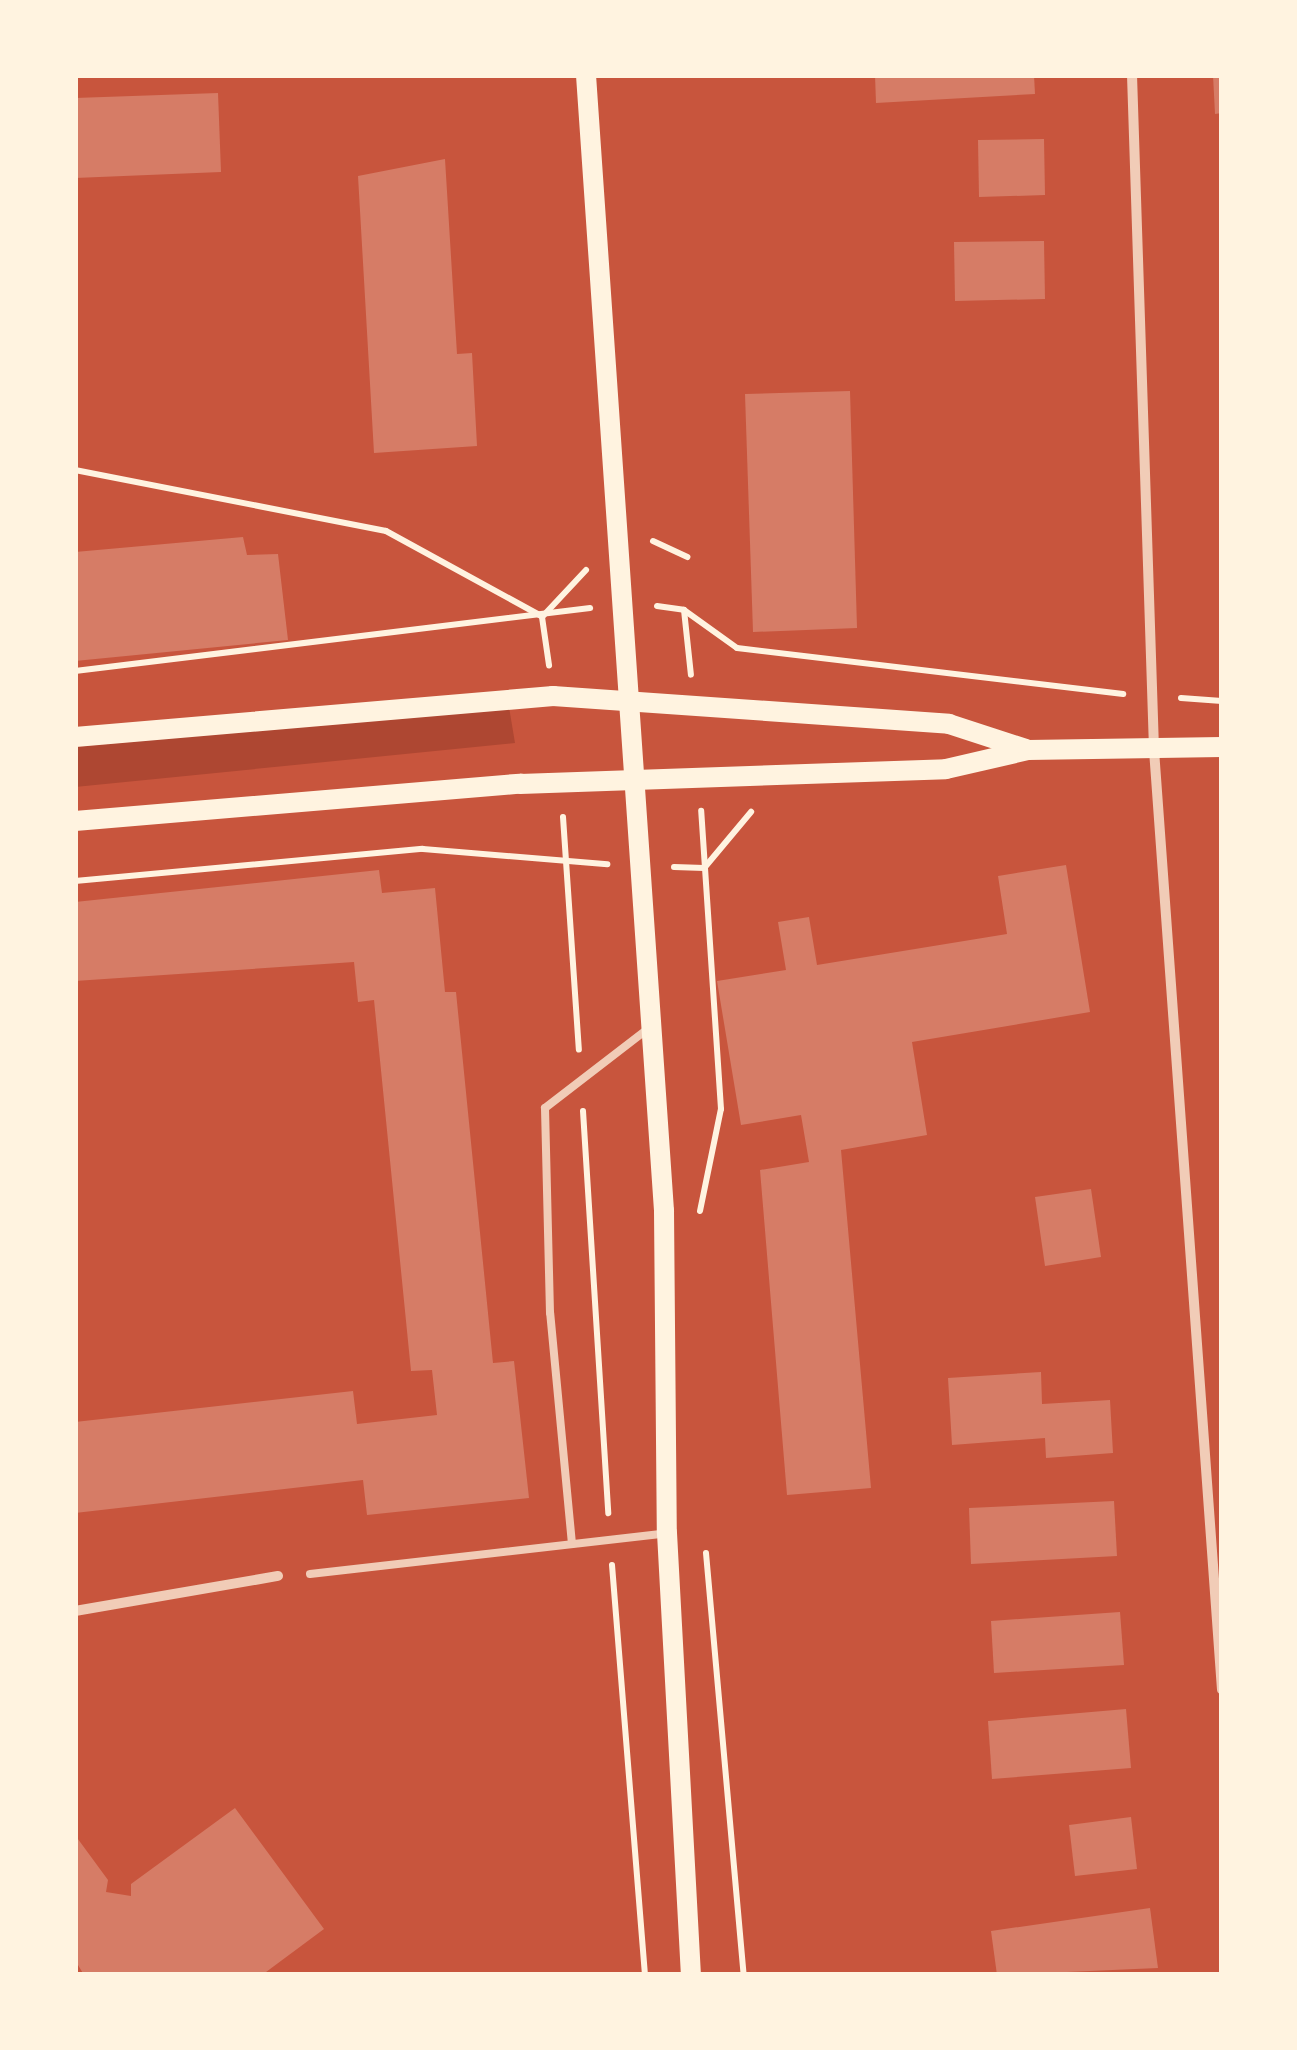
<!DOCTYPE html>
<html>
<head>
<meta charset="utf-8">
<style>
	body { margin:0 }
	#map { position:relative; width:1297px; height:2050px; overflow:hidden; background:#c8553d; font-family:Ubuntu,sans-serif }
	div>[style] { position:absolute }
	.green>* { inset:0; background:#ae4732 }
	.building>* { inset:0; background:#d67c66 }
	.path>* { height:6px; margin:-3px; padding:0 3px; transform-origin:3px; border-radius:3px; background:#fff3e0 }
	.service>* { height:8px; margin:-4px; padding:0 4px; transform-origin:4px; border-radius:4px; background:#f1ccb7 }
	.minor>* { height:10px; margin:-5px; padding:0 5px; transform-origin:5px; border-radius:5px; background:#f1ccb7 }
	.secondary>* { height:20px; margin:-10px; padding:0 10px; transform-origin:10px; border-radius:10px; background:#fff3e0 }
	span { translate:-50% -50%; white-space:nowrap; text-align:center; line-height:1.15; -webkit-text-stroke:10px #fff3e0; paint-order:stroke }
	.frame { position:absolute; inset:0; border:78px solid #fff3e0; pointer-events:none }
</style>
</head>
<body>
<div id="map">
	<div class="green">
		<i style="clip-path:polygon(509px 707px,515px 743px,75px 787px,75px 747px)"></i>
	</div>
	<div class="building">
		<i style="clip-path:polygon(875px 75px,1034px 75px,1035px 94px,876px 103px)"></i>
		<i style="clip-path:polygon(1213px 75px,1222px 75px,1222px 113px,1215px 114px)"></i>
		<i style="clip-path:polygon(218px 93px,221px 172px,75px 178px,75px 98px)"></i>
		<i style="clip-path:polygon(1044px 139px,1045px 195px,979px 197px,978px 140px)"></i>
		<i style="clip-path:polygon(445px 159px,457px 354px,472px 353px,477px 446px,374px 453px,358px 176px)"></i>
		<i style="clip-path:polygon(1044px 241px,1045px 299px,955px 301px,954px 242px)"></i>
		<i style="clip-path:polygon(850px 391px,857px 628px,753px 632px,745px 394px)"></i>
		<i style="clip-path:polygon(243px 537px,247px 555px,278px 554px,288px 640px,75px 661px,75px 552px)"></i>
		<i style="clip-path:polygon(1066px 865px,1090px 1012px,912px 1042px,927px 1135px,841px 1150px,871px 1488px,787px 1495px,760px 1170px,809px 1162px,801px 1115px,741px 1125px,717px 981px,786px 970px,778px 922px,809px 917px,817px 965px,1007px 934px,998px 876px)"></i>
		<i style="clip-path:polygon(379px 870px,382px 893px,435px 888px,445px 992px,456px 992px,493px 1363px,514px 1361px,529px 1498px,367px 1515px,363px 1480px,75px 1513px,75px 1422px,353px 1391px,357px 1424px,437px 1415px,432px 1370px,411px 1371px,374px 1000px,358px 1002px,354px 962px,75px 981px,75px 902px)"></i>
		<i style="clip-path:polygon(1091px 1189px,1101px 1257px,1045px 1266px,1035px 1197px)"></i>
		<i style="clip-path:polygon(1041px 1372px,1042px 1404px,1110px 1400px,1113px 1453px,1046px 1458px,1045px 1438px,952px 1445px,948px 1378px)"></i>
		<i style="clip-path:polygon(1114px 1501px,1117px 1556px,971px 1564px,969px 1508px)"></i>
		<i style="clip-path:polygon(1120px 1612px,1124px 1665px,994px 1673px,991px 1621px)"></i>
		<i style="clip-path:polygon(1126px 1709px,1131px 1768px,992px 1779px,988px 1721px)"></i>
		<i style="clip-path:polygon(235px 1808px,324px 1929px,262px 1975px,84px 1975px,75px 1960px,75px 1835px,108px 1880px,106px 1892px,131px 1896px,131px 1884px)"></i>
		<i style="clip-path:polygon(1131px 1817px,1137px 1869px,1075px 1876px,1069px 1825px)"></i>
		<i style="clip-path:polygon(1150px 1908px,1158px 1968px,997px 1975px,991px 1931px)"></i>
	</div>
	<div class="path">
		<i style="left:75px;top:470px;width:317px;rotate:11.1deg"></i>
		<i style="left:386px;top:531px;width:177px;rotate:28.7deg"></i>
		<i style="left:653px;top:541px;width:38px;rotate:25deg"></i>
		<i style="left:657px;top:606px;width:27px;rotate:8deg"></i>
		<i style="left:684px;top:610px;width:65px;rotate:35.6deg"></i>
		<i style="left:737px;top:648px;width:389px;rotate:6.8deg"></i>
		<i style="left:684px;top:610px;width:65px;rotate:83.9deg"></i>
		<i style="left:543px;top:616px;width:63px;rotate:-46.9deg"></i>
		<i style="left:542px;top:617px;width:49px;rotate:81.7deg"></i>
		<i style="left:75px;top:671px;width:519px;rotate:-6.97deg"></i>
		<i style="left:1181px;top:698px;width:41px;rotate:4.2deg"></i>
		<i style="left:563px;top:817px;width:233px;rotate:86.1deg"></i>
		<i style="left:674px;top:867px;width:30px;rotate:2deg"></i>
		<i style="left:705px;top:867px;width:72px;rotate:-50.1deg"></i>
		<i style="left:75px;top:881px;width:349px;rotate:-5.3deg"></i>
		<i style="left:423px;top:849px;width:185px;rotate:4.7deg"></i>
		<i style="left:583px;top:1111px;width:403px;rotate:86.4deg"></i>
		<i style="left:700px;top:1211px;width:104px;rotate:-78.4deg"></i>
		<i style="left:721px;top:1109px;width:299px;rotate:-93.8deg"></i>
		<i style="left:706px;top:1553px;width:424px;rotate:84.9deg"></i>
		<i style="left:612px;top:1565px;width:411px;rotate:85.4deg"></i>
	</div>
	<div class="service">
		<i style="left:572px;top:1544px;width:232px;rotate:-95.4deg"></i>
		<i style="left:550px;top:1313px;width:205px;rotate:-91.4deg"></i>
		<i style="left:545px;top:1108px;width:133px;rotate:-37.6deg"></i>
		<i style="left:310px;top:1574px;width:355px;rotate:-6.5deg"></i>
	</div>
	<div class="minor">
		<i style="left:1132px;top:75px;width:675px;rotate:88.13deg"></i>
		<i style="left:1154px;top:750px;width:942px;rotate:85.86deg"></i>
		<i style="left:75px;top:1611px;width:206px;rotate:-9.8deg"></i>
	</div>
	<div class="secondary">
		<i style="left:586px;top:75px;width:1139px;rotate:86.07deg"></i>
		<i style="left:664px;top:1211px;width:322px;rotate:89.5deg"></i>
		<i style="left:667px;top:1533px;width:443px;rotate:86.9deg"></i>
		<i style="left:75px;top:737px;width:480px;rotate:-4.9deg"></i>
		<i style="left:553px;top:696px;width:397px;rotate:4deg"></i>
		<i style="left:949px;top:724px;width:81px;rotate:18deg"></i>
		<i style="left:75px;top:821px;width:447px;rotate:-4.8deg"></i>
		<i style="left:520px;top:784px;width:426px;rotate:-2deg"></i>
		<i style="left:946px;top:769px;width:84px;rotate:-13deg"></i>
		<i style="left:1028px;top:750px;width:194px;rotate:-0.9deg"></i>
	</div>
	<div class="frame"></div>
</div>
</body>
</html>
